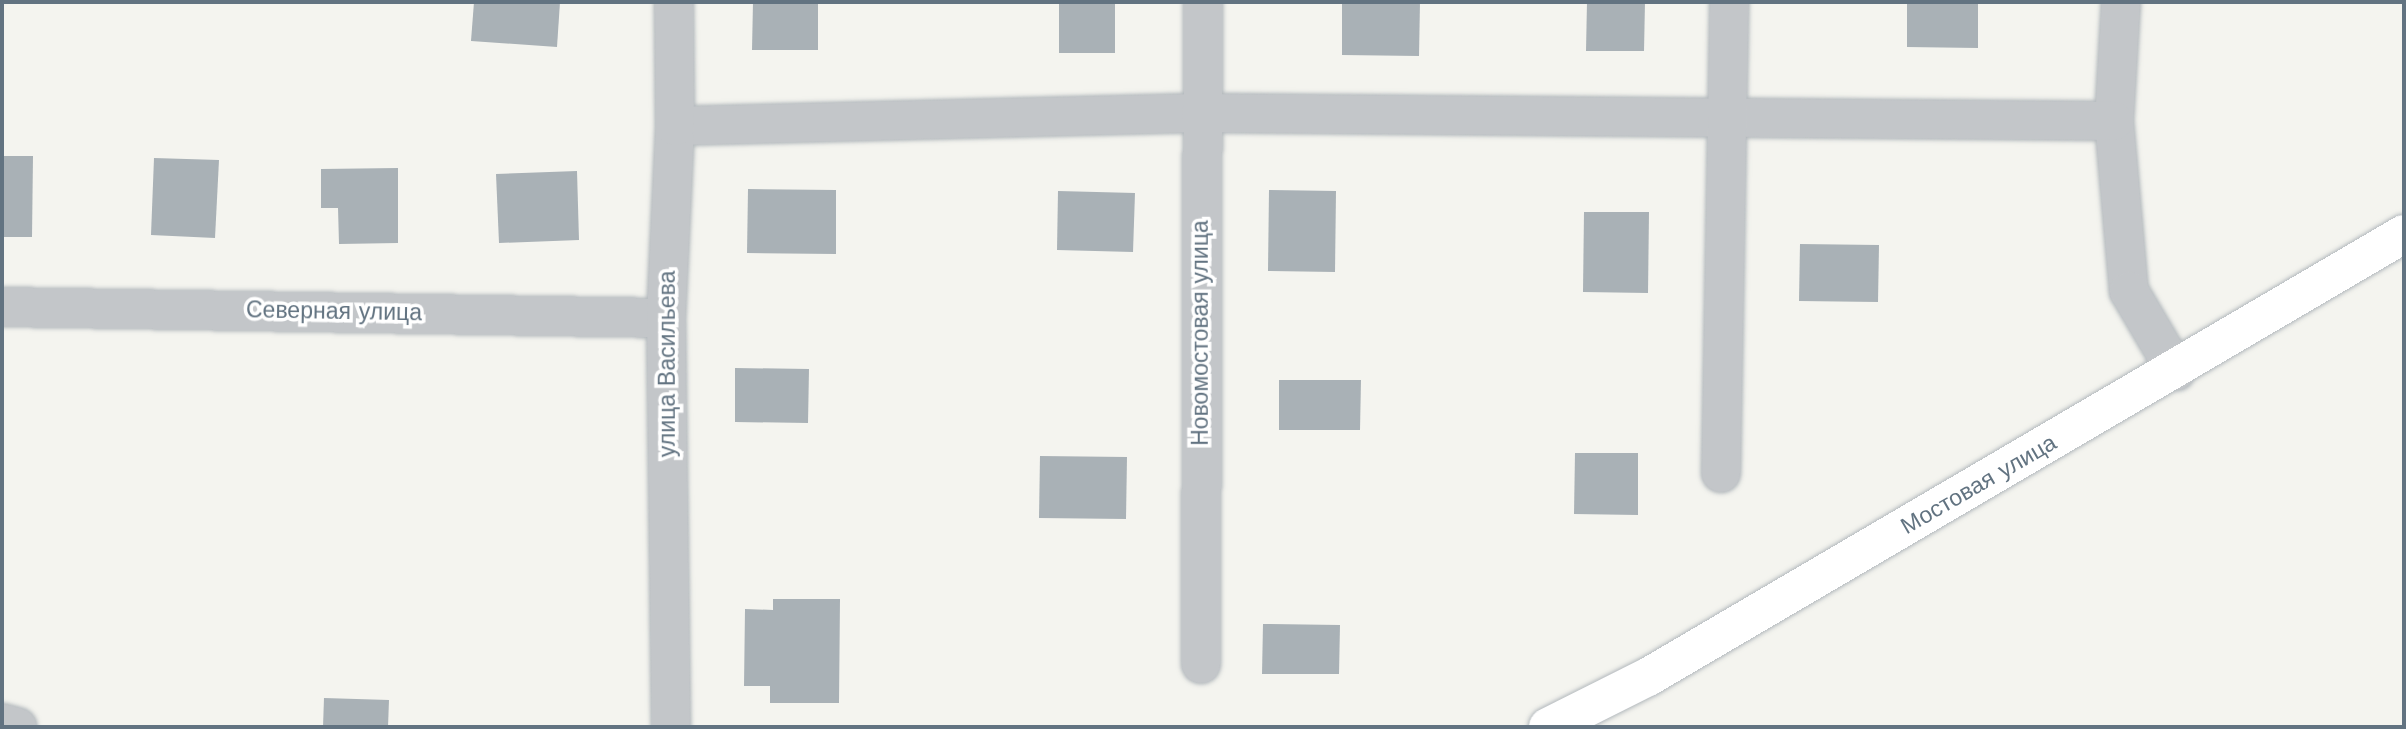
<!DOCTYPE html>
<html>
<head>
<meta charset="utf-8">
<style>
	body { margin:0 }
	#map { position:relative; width:2406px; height:729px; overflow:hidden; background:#f4f4ef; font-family:"Work Sans",sans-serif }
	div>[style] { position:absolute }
	.building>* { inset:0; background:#a9b1b6 }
	.roads { filter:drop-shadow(0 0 2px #b2b8bc) drop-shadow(0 0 2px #b2b8bc) }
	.street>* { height:38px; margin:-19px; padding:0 19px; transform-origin:19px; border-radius:19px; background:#c3c6c9 }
	.secondary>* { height:38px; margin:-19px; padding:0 19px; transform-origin:19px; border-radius:19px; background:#fff }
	span { translate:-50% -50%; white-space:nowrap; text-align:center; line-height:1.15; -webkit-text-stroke:7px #fff; paint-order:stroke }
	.street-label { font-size:23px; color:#627381 }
	.frame { position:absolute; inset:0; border:4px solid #627381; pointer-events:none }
</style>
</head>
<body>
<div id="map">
	<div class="building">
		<i style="clip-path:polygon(474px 2px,560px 2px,557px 47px,471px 41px)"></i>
		<i style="clip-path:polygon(753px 2px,818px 2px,818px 50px,752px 50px)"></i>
		<i style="clip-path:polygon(1059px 2px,1115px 2px,1115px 53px,1059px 53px)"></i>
		<i style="clip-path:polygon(1342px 2px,1420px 2px,1419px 56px,1342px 55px)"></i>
		<i style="clip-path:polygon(1587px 2px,1645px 2px,1644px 51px,1586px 51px)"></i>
		<i style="clip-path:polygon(1907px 2px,1978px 2px,1978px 48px,1907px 47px)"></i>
		<i style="clip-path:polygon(2px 156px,33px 156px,32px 237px,2px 237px)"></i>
		<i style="clip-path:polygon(154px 158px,219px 160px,215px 238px,151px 235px)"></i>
		<i style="clip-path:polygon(398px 168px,398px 243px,339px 244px,338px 208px,321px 208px,321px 169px)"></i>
		<i style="clip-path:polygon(577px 171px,579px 240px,499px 243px,496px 174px)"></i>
		<i style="clip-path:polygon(748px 189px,836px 190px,836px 254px,747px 253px)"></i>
		<i style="clip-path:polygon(1269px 190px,1336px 191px,1335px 272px,1268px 271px)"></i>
		<i style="clip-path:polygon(1058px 191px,1135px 193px,1133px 252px,1057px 250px)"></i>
		<i style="clip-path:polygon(1584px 212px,1649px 212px,1648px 293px,1583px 292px)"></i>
		<i style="clip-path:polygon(1800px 244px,1879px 245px,1878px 302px,1799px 301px)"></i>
		<i style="clip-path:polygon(735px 368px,809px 369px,808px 423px,735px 422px)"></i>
		<i style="clip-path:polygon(1279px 380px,1361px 380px,1360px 430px,1279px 430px)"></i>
		<i style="clip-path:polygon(1575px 453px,1638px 453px,1638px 515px,1574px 514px)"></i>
		<i style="clip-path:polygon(1040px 456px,1127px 457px,1126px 519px,1039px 518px)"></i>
		<i style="clip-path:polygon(773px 599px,840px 599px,839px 703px,770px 703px,770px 686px,744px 686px,745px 609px,773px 610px)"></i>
		<i style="clip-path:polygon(1263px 624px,1340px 625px,1339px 674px,1262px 674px)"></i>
		<i style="clip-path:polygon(324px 698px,389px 700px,388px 727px,323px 727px)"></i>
	</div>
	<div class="roads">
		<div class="street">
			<i style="left:2121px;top:2px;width:119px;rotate:93.4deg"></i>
			<i style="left:2114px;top:121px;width:171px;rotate:85deg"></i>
			<i style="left:2129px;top:291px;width:93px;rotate:59.6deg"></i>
			<i style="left:675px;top:126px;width:526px;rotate:-1.42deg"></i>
			<i style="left:1201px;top:113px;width:913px;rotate:0.5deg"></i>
			<i style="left:2px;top:307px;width:664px;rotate:0.95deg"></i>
			<i style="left:1721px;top:473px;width:471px;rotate:-89deg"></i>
			<i style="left:1201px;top:664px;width:662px;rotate:-89.83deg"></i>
			<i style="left:2px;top:723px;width:16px;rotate:15deg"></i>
			<i style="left:671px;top:727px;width:409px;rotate:-90.7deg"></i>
			<i style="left:666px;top:318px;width:192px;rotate:-87.3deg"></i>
			<i style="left:675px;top:126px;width:124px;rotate:-90.5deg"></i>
		</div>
		<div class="secondary">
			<i style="left:1548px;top:727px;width:112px;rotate:-26.6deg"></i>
			<i style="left:1648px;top:677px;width:876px;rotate:-30.37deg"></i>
		</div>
	</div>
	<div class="street-label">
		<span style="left:334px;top:312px;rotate:1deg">Северная улица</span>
		<span style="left:1201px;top:333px;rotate:-90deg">Новомостовая улица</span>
		<span style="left:668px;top:364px;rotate:-90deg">улица Васильева</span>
		<span style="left:1979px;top:485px;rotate:-30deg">Мостовая улица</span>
	</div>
	<div class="frame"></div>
</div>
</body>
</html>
